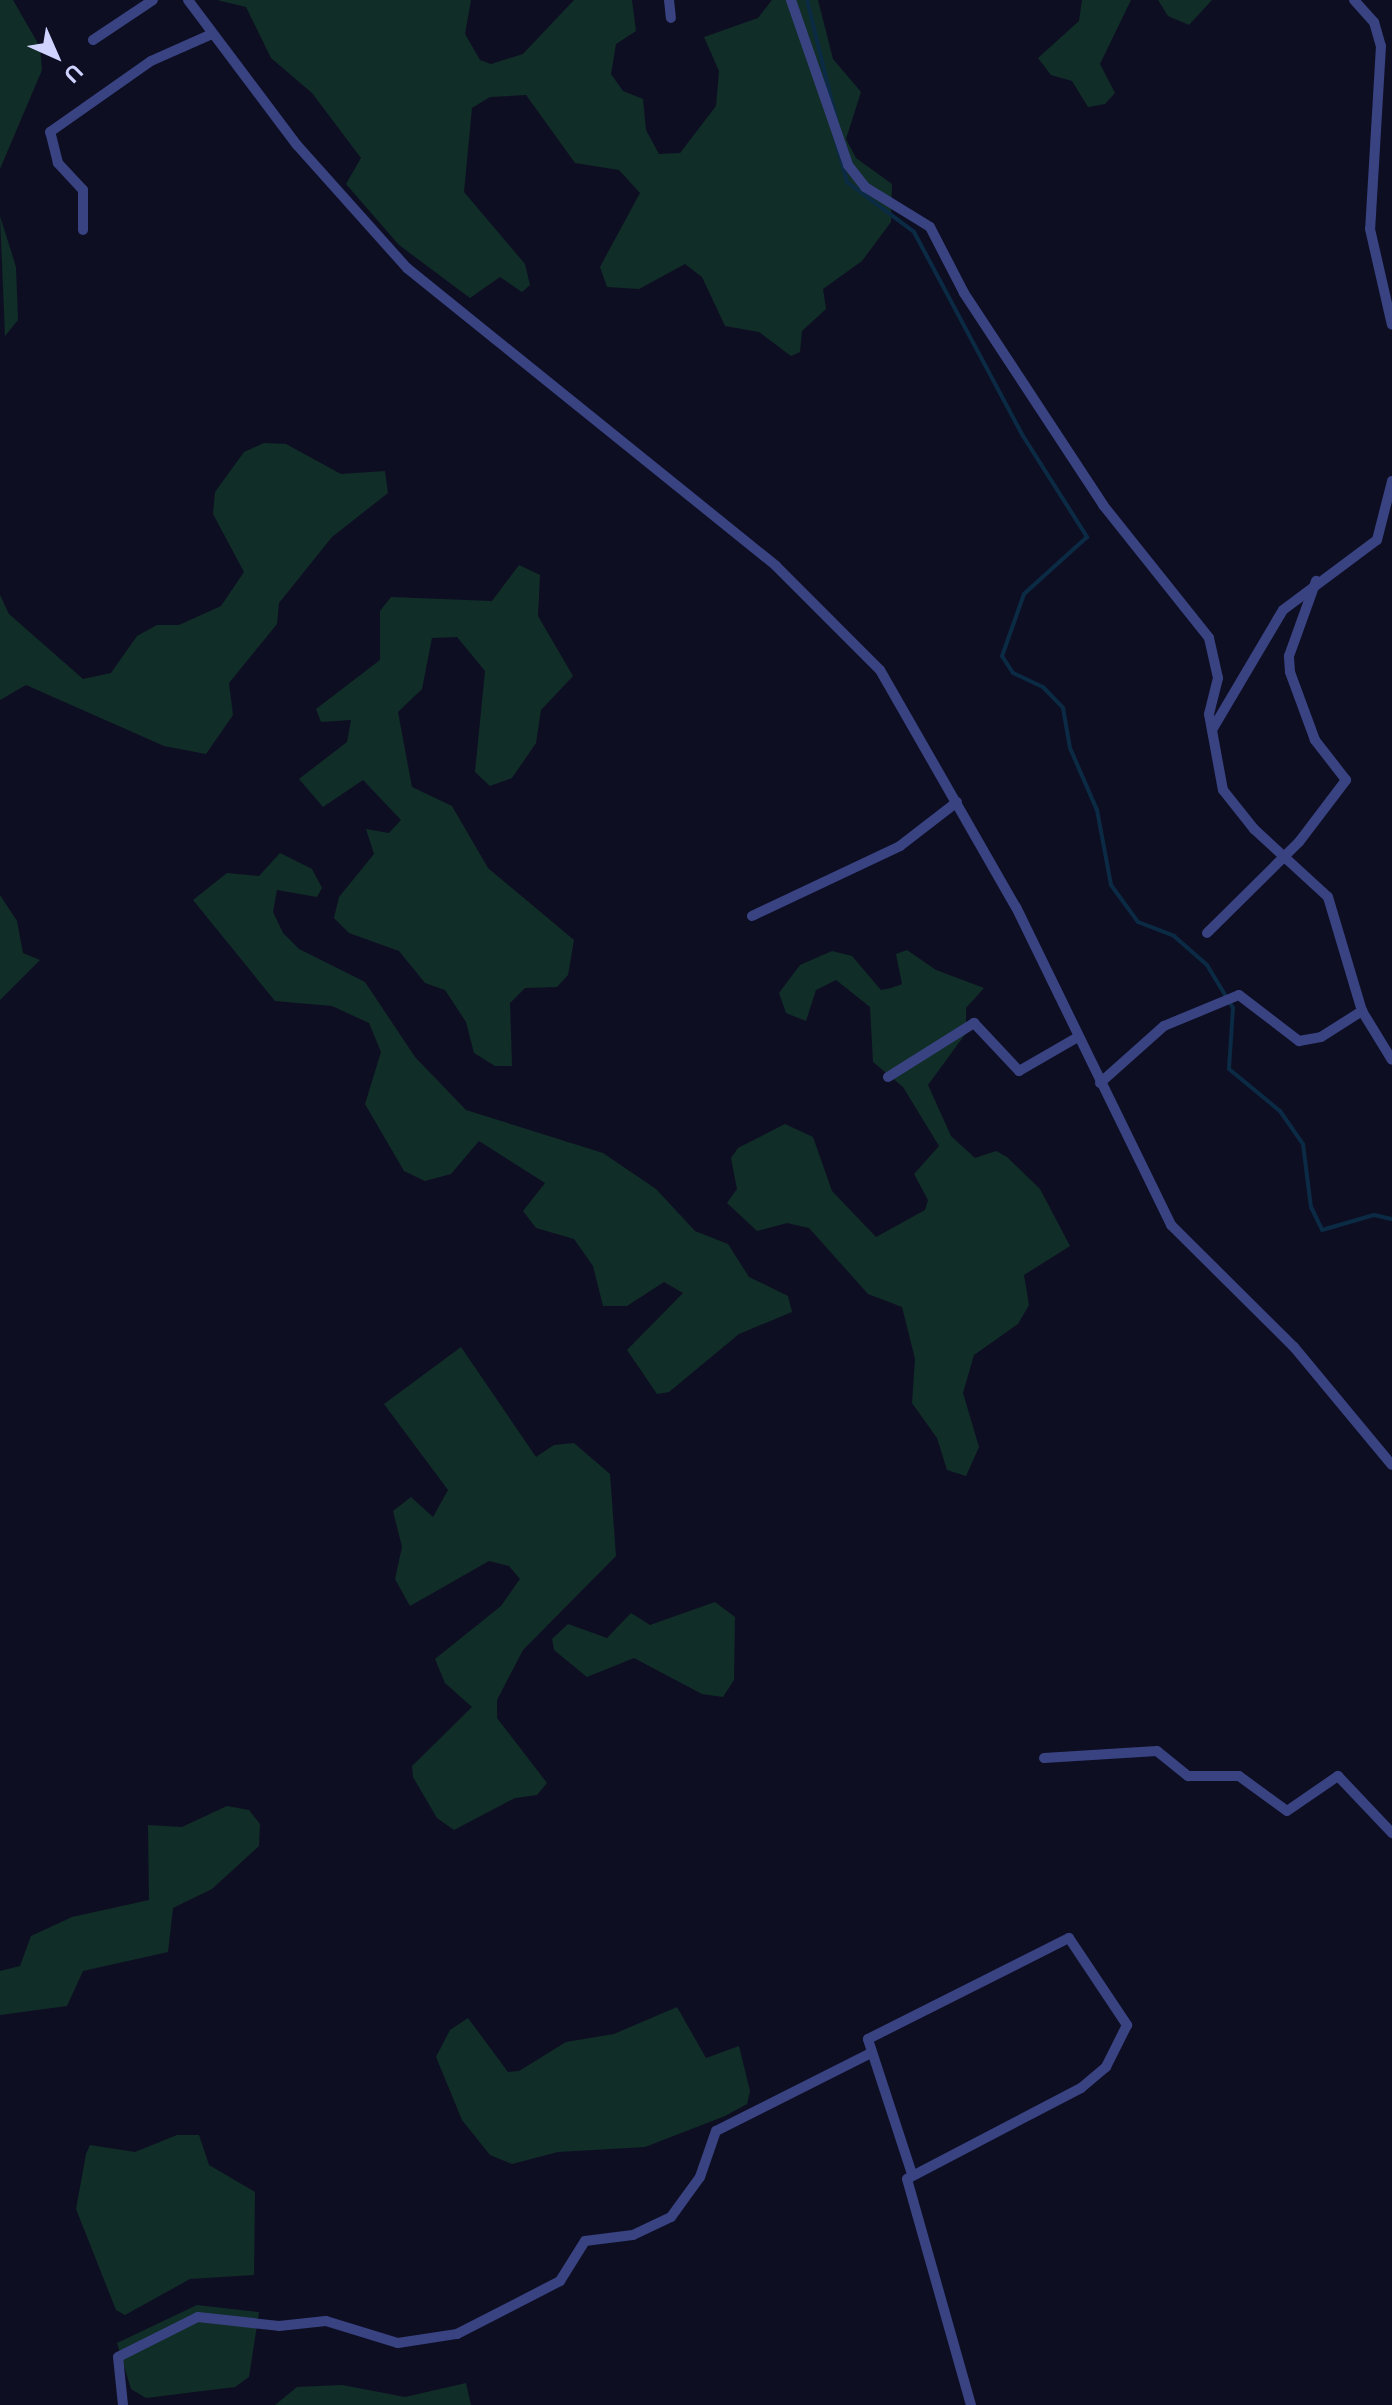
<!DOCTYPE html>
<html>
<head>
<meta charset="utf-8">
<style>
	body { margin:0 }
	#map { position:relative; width:1392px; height:2405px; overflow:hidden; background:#0e0e23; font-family:Arial,sans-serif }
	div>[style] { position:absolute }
	.green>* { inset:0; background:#112d27 }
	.stream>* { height:4px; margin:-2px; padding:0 2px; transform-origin:2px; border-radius:2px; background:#0b2a44 }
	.minor>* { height:10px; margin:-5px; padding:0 5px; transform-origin:5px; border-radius:5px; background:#394382 }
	span { translate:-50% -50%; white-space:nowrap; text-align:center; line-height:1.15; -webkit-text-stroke:6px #0e0e23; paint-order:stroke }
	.north { position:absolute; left:16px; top:16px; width:80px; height:80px; -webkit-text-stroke:6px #0e0e23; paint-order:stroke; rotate:135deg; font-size:22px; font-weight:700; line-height:32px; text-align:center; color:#d0d3ff }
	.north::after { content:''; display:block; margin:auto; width:28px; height:36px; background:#d0d3ff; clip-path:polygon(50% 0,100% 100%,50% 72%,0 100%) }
</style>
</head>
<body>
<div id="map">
	<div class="green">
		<i style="clip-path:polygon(0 0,13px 0,40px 47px,42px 70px,0 169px)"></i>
		<i style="clip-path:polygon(217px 0,471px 0,465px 34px,480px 60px,491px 64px,523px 54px,574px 0,632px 0,636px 31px,616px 44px,611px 74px,623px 91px,643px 99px,646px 130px,659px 154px,680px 153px,716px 106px,719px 71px,704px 37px,758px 18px,772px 0,818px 0,833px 59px,861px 92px,846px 139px,856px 158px,892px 184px,891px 222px,862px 261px,823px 289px,826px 309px,802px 331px,800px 352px,791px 356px,759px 332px,725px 326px,702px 277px,685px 264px,639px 289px,607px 287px,600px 267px,640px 193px,619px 170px,575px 163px,526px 95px,490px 97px,472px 108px,464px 192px,525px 264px,530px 285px,522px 292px,500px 277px,470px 298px,399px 245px,346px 184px,361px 158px,312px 93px,271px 58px,246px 7px)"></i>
		<i style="clip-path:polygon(1082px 0,1131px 0,1100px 64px,1115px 93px,1105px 104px,1088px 107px,1072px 81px,1051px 75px,1038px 58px,1079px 21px)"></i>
		<i style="clip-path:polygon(1158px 0,1212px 0,1189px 25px,1168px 16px)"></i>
		<i style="clip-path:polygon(0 216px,16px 267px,18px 320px,5px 336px)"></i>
		<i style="clip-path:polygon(264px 443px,286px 444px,341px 474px,385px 471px,388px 493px,332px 537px,279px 603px,277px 624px,229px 683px,233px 715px,206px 754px,164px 746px,26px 685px,0 700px,0 595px,9px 614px,83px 679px,111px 673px,137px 636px,157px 625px,179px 625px,221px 606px,244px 572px,213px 514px,215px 492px,244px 452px)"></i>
		<i style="clip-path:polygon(519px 565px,540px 575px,538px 616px,573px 676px,541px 710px,536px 743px,512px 778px,490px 786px,475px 772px,485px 671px,457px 637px,432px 638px,422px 689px,398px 712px,412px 787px,452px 806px,488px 868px,574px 940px,568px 975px,557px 987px,525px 988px,510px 1003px,512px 1066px,495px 1066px,474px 1053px,466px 1022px,445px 990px,425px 983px,399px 951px,349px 933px,334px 918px,339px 897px,374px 854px,366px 829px,389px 833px,401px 820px,363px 780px,323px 807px,299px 779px,347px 742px,351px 720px,321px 722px,316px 709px,380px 660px,380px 611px,391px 597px,492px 601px)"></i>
		<i style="clip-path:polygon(280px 853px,312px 869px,322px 888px,317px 897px,277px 890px,273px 912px,283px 933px,299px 949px,365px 982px,415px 1057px,466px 1110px,603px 1153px,656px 1189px,695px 1231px,728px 1244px,749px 1277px,788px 1296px,792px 1312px,739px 1334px,669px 1392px,657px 1394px,627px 1350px,683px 1293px,664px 1282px,627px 1306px,603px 1306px,593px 1266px,574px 1239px,536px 1228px,523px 1211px,545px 1183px,479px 1141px,451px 1174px,425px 1181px,404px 1171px,365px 1104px,381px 1052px,369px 1023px,332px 1006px,275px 1001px,193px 900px,227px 873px,259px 876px)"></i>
		<i style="clip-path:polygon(0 895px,17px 921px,23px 953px,40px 960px,0 1000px)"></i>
		<i style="clip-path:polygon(907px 950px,936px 970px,984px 988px,966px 1008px,966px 1033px,928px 1085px,951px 1136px,975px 1158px,996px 1151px,1007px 1157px,1040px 1189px,1070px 1246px,1024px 1275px,1029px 1305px,1018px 1324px,974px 1355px,963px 1393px,979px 1447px,966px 1476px,947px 1470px,937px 1438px,912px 1403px,915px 1359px,902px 1307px,868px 1294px,809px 1228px,787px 1223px,757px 1231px,727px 1203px,737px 1189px,731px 1158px,738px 1148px,785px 1124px,813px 1137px,832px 1191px,876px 1237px,925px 1210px,928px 1200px,914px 1174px,939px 1146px,903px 1087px,873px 1062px,870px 1007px,836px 980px,816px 990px,806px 1021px,786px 1013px,779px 993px,800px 965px,832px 951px,852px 956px,881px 990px,891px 988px,902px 984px,896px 954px)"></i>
		<i style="clip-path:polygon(461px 1347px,536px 1457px,554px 1445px,574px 1443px,610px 1474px,616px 1556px,523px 1650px,497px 1700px,497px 1718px,547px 1783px,537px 1795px,515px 1798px,454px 1830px,437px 1818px,413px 1777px,412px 1766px,472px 1707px,445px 1683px,435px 1659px,501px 1606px,520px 1579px,509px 1566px,489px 1561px,410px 1606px,395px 1579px,402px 1547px,393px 1511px,411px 1497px,433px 1517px,448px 1490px,384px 1404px)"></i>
		<i style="clip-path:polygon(715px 1602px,735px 1617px,734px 1680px,723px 1697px,702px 1694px,634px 1658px,587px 1677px,554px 1650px,552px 1639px,568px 1624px,607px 1638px,631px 1613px,650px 1625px)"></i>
		<i style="clip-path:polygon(227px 1806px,249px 1810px,260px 1824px,259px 1846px,212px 1889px,173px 1908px,168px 1952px,83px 1971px,67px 2006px,0 2015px,0 1971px,20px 1966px,31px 1936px,72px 1917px,149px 1900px,148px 1825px,182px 1827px)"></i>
		<i style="clip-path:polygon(677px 2007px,706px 2058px,739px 2046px,750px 2091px,747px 2104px,725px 2116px,645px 2147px,558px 2152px,512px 2164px,490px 2155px,462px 2120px,436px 2057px,450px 2030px,468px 2018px,508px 2072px,519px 2071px,566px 2042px,614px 2034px)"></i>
		<i style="clip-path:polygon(177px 2135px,199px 2135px,209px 2165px,255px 2192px,254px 2275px,190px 2279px,125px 2315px,116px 2310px,76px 2209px,86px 2154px,90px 2145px,135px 2152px)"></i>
		<i style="clip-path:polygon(197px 2305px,259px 2312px,249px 2377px,235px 2387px,146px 2398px,131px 2389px,117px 2343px)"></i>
		<i style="clip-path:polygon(466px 2383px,471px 2405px,275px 2405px,297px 2387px,342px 2385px,405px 2397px)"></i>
	</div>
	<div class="stream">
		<i style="left:807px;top:0;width:122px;rotate:76.2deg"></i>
		<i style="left:834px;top:134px;width:50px;rotate:74.8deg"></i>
		<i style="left:847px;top:182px;width:84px;rotate:36.7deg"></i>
		<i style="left:914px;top:232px;width:231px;rotate:61.9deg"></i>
		<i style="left:1023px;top:436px;width:120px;rotate:57.6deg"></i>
		<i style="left:1087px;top:537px;width:85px;rotate:137.9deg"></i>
		<i style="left:1024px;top:594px;width:66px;rotate:109.5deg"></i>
		<i style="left:1002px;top:656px;width:20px;rotate:57deg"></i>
		<i style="left:1013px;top:673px;width:33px;rotate:25deg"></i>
		<i style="left:1043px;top:687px;width:29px;rotate:46deg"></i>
		<i style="left:1063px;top:708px;width:41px;rotate:80.1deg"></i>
		<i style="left:1070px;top:748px;width:68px;rotate:66.5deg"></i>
		<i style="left:1097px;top:810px;width:76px;rotate:79.4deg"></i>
		<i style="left:1111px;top:885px;width:46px;rotate:53.9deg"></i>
		<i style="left:1138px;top:922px;width:39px;rotate:21deg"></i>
		<i style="left:1174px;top:936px;width:44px;rotate:41.3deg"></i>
		<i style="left:1207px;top:965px;width:50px;rotate:58.8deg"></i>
		<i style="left:1233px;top:1008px;width:61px;rotate:93.8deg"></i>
		<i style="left:1229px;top:1069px;width:66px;rotate:39.5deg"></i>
		<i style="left:1280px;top:1111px;width:40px;rotate:55.1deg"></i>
		<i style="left:1303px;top:1144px;width:64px;rotate:82.8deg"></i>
		<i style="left:1311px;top:1207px;width:25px;rotate:64deg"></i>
		<i style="left:1322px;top:1230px;width:54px;rotate:-16.1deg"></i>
		<i style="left:1374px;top:1215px;width:18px;rotate:13deg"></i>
	</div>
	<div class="minor">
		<i style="left:188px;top:0;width:181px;rotate:53.1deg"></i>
		<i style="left:297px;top:145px;width:165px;rotate:48.2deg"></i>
		<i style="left:407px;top:268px;width:474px;rotate:38.9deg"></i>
		<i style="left:776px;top:566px;width:147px;rotate:45deg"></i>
		<i style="left:880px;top:670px;width:273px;rotate:60.2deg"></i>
		<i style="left:1016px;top:907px;width:354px;rotate:64deg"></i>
		<i style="left:1171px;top:1225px;width:173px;rotate:44.8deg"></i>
		<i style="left:1294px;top:1347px;width:153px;rotate:50.3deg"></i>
		<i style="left:669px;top:0;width:18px;rotate:84deg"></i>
		<i style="left:791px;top:0;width:175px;rotate:70.9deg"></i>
		<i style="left:848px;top:165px;width:28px;rotate:52deg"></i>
		<i style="left:865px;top:187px;width:76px;rotate:31.6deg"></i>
		<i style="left:930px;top:227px;width:74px;rotate:62.7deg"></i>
		<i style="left:964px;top:293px;width:254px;rotate:56.7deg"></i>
		<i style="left:1103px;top:505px;width:170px;rotate:51.4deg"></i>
		<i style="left:1209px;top:638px;width:41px;rotate:77.3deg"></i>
		<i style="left:1218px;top:678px;width:37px;rotate:104deg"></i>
		<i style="left:1209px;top:714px;width:77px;rotate:79.6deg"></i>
		<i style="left:1223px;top:790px;width:50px;rotate:51.5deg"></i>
		<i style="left:1254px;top:829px;width:100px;rotate:42.6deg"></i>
		<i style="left:1328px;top:897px;width:119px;rotate:73.4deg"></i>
		<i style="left:1362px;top:1011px;width:57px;rotate:58.5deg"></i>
		<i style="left:1354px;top:0;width:30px;rotate:48deg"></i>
		<i style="left:1374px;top:22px;width:25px;rotate:74deg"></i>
		<i style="left:1381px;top:46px;width:183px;rotate:93.4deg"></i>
		<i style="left:1370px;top:229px;width:98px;rotate:77.1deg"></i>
		<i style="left:93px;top:40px;width:72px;rotate:-33.7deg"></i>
		<i style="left:83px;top:230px;width:40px;rotate:-90deg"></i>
		<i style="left:83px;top:190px;width:37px;rotate:-133deg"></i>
		<i style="left:58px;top:163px;width:32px;rotate:-104deg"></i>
		<i style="left:50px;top:132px;width:123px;rotate:-35.1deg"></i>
		<i style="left:151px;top:61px;width:67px;rotate:-23.9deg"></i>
		<i style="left:1212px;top:730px;width:139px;rotate:-59.4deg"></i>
		<i style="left:1283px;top:610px;width:117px;rotate:-36.7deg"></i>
		<i style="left:1377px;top:540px;width:61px;rotate:-75.7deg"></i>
		<i style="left:752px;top:916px;width:164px;rotate:-25.3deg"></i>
		<i style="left:900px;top:846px;width:72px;rotate:-37.7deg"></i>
		<i style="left:1207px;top:933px;width:129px;rotate:-44.7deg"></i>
		<i style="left:1299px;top:842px;width:78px;rotate:-52.8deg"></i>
		<i style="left:1346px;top:780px;width:51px;rotate:-127.8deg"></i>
		<i style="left:1315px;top:740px;width:72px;rotate:-110.2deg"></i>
		<i style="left:1290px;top:672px;width:16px;rotate:-94deg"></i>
		<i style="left:1289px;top:656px;width:80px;rotate:-70.2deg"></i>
		<i style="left:888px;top:1077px;width:102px;rotate:-32.1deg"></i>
		<i style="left:974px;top:1023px;width:66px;rotate:46.8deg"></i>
		<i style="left:1019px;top:1071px;width:68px;rotate:-30deg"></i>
		<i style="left:1100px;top:1083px;width:86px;rotate:-41.7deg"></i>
		<i style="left:1164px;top:1026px;width:81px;rotate:-22.5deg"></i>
		<i style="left:1239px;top:995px;width:76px;rotate:37.5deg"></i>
		<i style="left:1299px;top:1041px;width:22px;rotate:-10deg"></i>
		<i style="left:1321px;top:1037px;width:49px;rotate:-32.4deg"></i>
		<i style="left:1044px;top:1758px;width:113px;rotate:-3.5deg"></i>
		<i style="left:1157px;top:1751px;width:40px;rotate:39deg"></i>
		<i style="left:1188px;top:1776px;width:51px"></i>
		<i style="left:1239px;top:1776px;width:59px;rotate:36.1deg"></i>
		<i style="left:1287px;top:1811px;width:62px;rotate:-34.5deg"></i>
		<i style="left:1338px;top:1776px;width:79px;rotate:46.5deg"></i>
		<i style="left:912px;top:2174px;width:142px;rotate:-108.1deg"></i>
		<i style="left:868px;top:2039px;width:225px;rotate:-26.7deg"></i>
		<i style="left:1069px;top:1938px;width:105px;rotate:56.3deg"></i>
		<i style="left:1127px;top:2025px;width:47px;rotate:116.6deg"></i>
		<i style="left:1106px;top:2067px;width:33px;rotate:140deg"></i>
		<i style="left:1081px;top:2088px;width:196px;rotate:152.4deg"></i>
		<i style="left:907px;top:2179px;width:235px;rotate:74.2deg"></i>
		<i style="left:123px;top:2405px;width:48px;rotate:-95.9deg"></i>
		<i style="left:118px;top:2357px;width:89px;rotate:-26.6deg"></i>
		<i style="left:198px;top:2317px;width:81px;rotate:6.3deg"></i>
		<i style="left:279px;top:2326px;width:47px;rotate:-6.1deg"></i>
		<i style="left:326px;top:2321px;width:75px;rotate:17deg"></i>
		<i style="left:398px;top:2343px;width:60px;rotate:-8.7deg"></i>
		<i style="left:457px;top:2334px;width:116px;rotate:-27.2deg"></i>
		<i style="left:560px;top:2281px;width:47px;rotate:-58deg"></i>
		<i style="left:585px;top:2241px;width:48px;rotate:-7.1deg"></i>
		<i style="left:633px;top:2235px;width:42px;rotate:-25.3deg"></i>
		<i style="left:671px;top:2217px;width:49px;rotate:-54.1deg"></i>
		<i style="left:700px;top:2177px;width:49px;rotate:-70.8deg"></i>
		<i style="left:716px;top:2131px;width:174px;rotate:-26.7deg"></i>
	</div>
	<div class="north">U</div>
</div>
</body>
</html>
